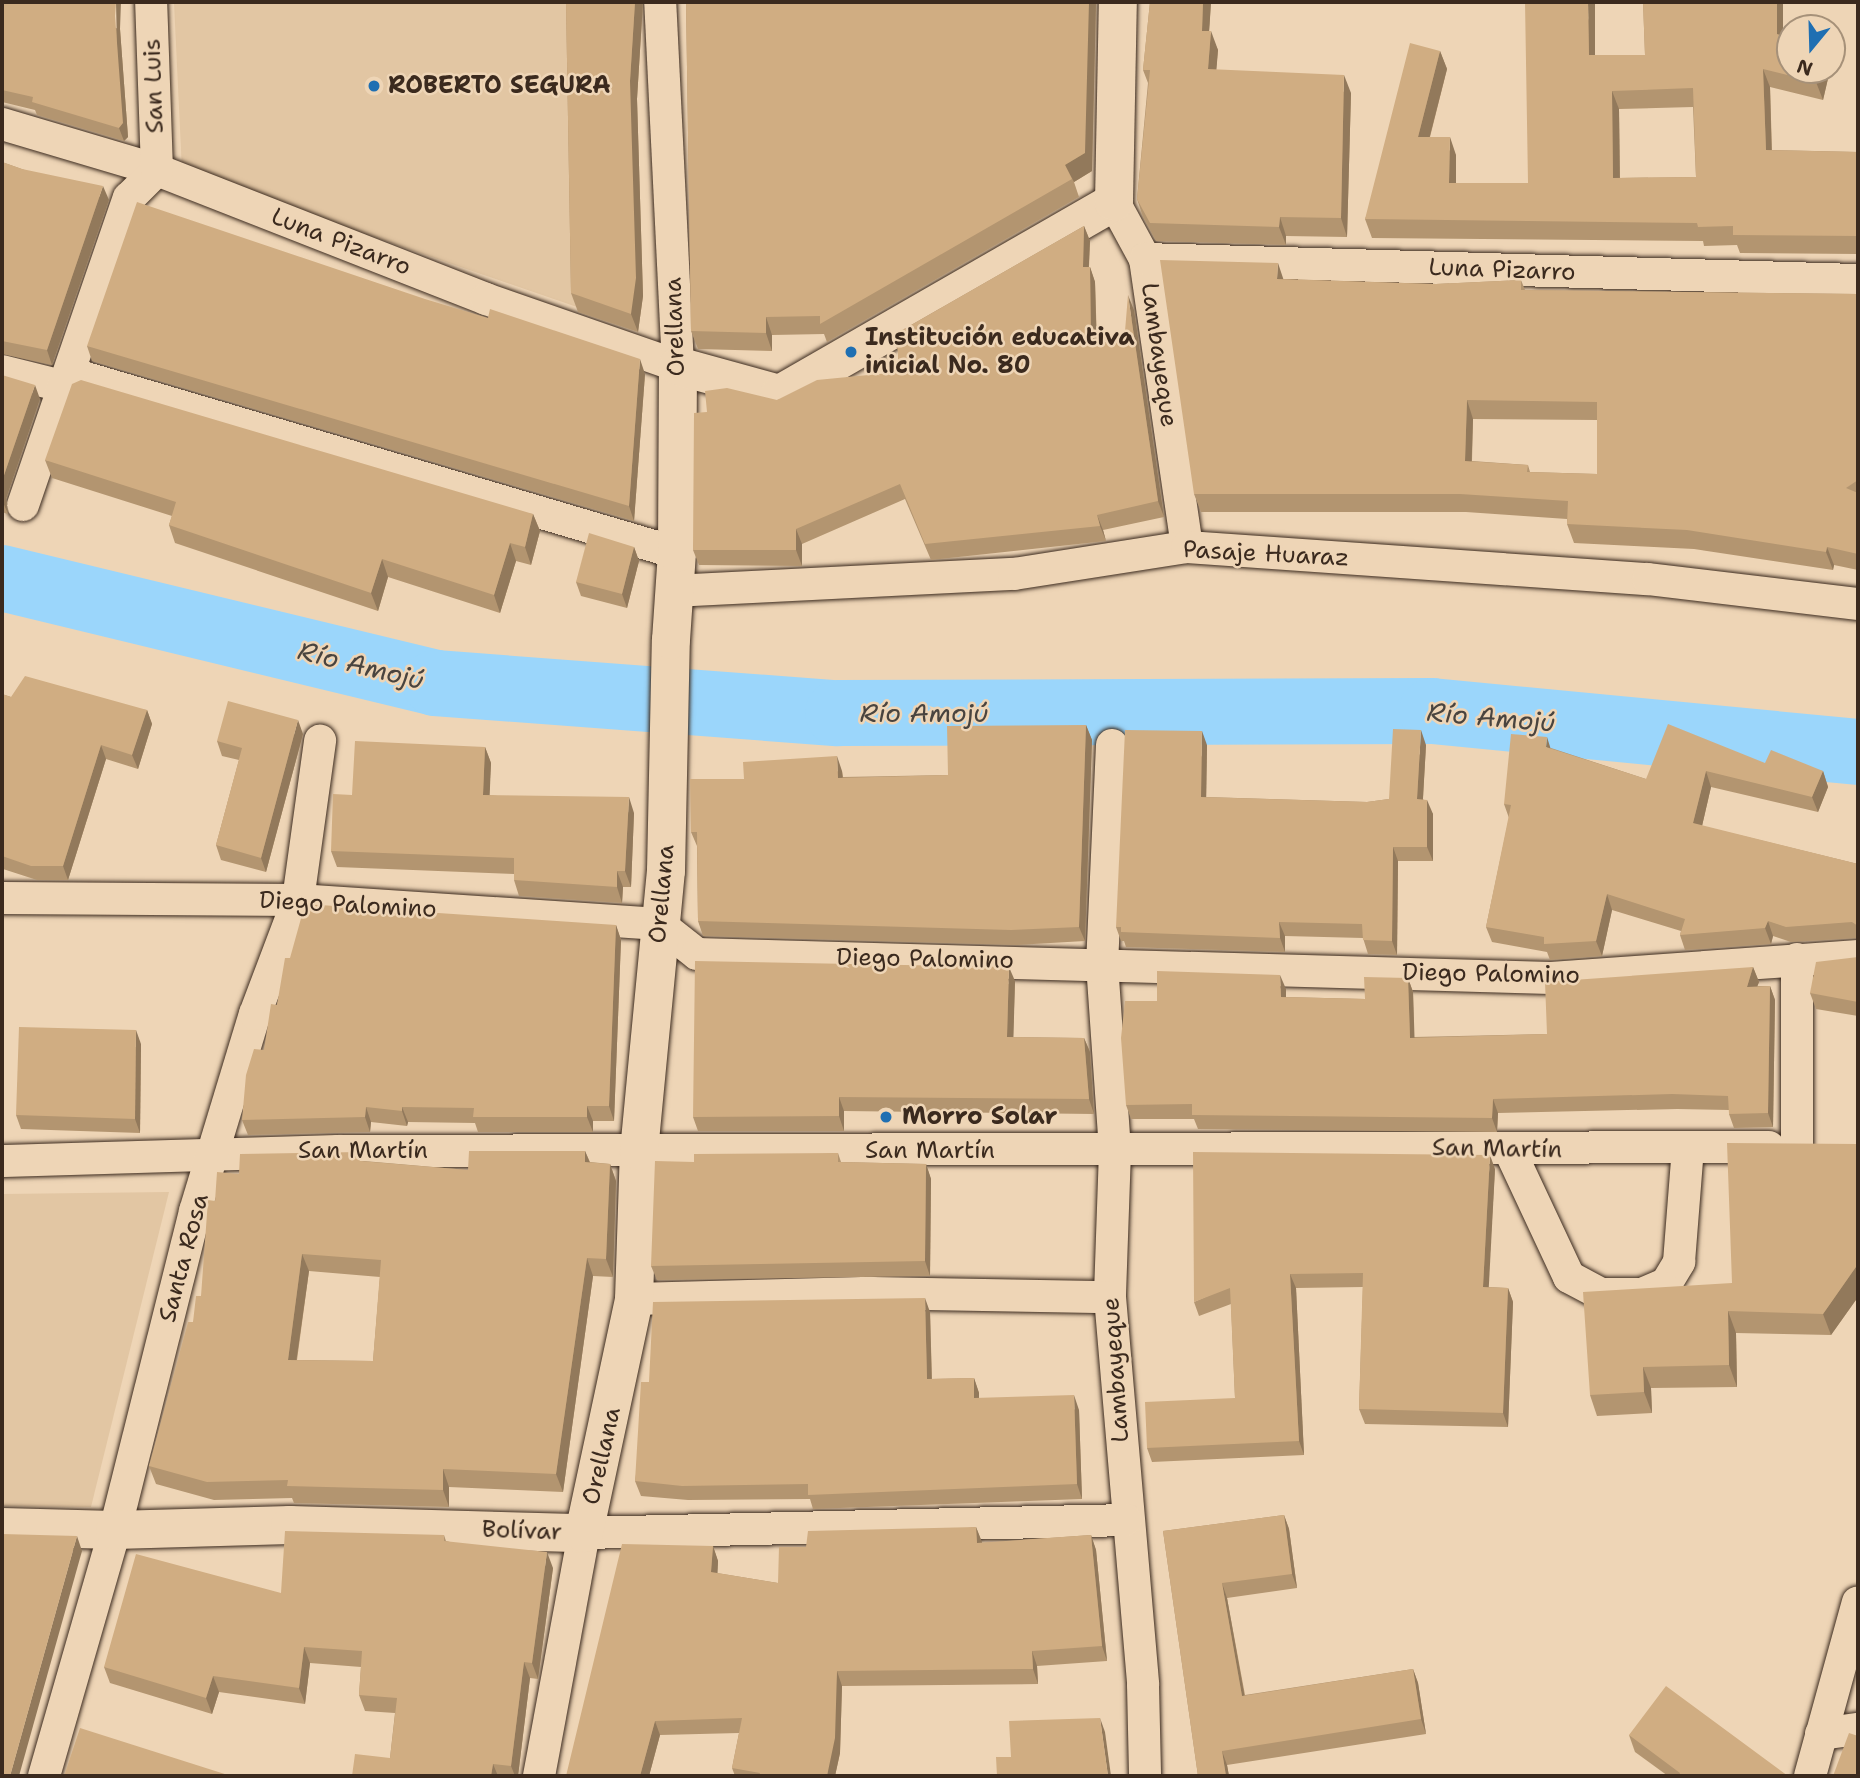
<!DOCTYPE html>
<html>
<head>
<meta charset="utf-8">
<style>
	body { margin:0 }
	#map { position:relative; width:1860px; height:1778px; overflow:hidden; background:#eed5b6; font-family:"Shantell Sans",sans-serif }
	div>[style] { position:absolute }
	.built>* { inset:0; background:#e2c6a3 }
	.river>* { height:66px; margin:-33px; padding:0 33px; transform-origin:33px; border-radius:33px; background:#9bd6fb }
	.roads { filter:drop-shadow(0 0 2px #3b2a1e) drop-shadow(0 0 2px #3b2a1e) }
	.minor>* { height:32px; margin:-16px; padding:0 16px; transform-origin:16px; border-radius:16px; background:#eed5b6 }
	.tertiary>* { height:38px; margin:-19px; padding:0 19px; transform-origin:19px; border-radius:19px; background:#eed5b6 }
	.wall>* { inset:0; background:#b39570 }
	.shaded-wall>* { inset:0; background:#92795b }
	.building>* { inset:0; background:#d0ad82 }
	.dots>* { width:19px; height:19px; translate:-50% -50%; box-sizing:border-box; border:4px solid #eed5b6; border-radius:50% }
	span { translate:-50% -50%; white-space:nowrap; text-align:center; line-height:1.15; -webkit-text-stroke:5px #eed5b6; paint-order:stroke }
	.street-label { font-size:24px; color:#3b2a1e }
	.poi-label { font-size:24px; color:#3b2a1e; font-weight:700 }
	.left { translate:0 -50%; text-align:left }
	.water-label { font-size:26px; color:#49443f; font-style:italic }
	.frame { position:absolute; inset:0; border:4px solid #3b2a1e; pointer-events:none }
	.north { position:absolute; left:1776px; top:14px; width:70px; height:70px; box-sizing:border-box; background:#eed5b6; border:2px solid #a69179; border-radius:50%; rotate:199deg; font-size:19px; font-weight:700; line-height:28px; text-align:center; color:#3b2a1e }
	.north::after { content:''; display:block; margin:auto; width:24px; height:32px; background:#1f6fb2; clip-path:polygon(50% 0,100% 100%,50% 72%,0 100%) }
</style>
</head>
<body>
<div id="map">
	<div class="built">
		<i style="clip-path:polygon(174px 2px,568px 2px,577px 307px,182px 171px)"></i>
		<i style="clip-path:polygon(169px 1192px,91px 1507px,2px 1506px,2px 1194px)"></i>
	</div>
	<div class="river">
		<i style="left:2px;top:578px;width:446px;rotate:13.6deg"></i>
		<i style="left:435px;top:683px;width:404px;rotate:4.3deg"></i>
		<i style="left:838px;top:713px;width:594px;rotate:-0.19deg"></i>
		<i style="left:1432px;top:711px;width:428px;rotate:5.5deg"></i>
	</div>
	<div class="roads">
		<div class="minor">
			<i style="left:2px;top:124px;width:162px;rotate:16.5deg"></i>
			<i style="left:157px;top:170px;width:353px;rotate:21.4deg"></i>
			<i style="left:486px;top:299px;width:203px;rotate:19.2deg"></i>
			<i style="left:678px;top:366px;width:364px;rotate:-92.8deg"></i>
			<i style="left:1114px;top:202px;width:65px;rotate:61.5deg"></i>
			<i style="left:1145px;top:259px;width:291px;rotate:81.7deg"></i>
			<i style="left:1145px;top:259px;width:713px;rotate:1.69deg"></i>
			<i style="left:2px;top:371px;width:66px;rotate:14deg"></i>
			<i style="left:66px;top:387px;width:22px;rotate:-24deg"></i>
			<i style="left:86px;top:378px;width:616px;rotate:16.49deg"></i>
			<i style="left:23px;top:505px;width:325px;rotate:-71deg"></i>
			<i style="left:129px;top:198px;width:40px;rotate:-45deg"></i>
			<i style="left:157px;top:170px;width:168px;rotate:-92deg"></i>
			<i style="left:674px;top:591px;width:340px;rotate:-2.9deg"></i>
			<i style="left:1014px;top:574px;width:175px;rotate:-8.9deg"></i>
			<i style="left:1187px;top:547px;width:462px;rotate:4deg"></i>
			<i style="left:1648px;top:579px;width:211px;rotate:6.8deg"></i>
			<i style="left:1112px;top:745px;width:219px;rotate:92.6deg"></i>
			<i style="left:1102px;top:964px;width:187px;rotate:86deg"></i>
			<i style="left:1115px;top:1151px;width:146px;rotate:92deg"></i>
			<i style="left:1110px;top:1297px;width:389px;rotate:85.1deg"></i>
			<i style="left:1143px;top:1685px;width:91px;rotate:88.7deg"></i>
			<i style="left:2px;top:898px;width:296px;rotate:0.4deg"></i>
			<i style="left:298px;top:900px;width:362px;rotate:3.8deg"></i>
			<i style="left:659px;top:924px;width:48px;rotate:38.3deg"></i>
			<i style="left:697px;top:954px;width:854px;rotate:1.61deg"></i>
			<i style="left:1551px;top:978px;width:308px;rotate:-4.1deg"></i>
			<i style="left:1797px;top:1146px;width:187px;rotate:-90deg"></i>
			<i style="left:1510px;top:1151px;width:139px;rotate:64.9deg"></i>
			<i style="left:1569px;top:1277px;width:36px;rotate:28deg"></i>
			<i style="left:1601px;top:1294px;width:41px"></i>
			<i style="left:1642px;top:1294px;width:26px;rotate:-23deg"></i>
			<i style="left:1666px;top:1284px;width:26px;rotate:-59deg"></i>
			<i style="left:1679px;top:1262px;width:115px;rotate:-85.5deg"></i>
			<i style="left:2px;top:1161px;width:336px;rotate:-1.7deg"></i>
			<i style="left:338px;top:1151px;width:1431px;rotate:-0.16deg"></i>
			<i style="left:634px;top:1299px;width:237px;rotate:-1.5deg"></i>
			<i style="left:871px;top:1293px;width:239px;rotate:1deg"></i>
			<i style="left:1821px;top:1734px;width:37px;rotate:-8deg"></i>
			<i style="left:44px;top:1776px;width:256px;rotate:-73.9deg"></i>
			<i style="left:115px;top:1530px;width:329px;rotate:-75.9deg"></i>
			<i style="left:195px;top:1211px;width:206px;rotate:-73.1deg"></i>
			<i style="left:255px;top:1014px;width:122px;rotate:-69.3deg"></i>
			<i style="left:298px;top:900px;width:161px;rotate:-82.1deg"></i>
			<i style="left:539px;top:1776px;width:247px;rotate:-79.5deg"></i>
			<i style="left:584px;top:1533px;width:542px;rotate:-1.37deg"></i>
			<i style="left:1810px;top:1776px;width:180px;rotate:-74.6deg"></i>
		</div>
		<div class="tertiary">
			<i style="left:2px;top:1527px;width:113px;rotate:1.5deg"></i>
			<i style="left:115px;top:1530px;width:175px;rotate:-1.6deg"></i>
			<i style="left:290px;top:1525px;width:294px;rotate:1.6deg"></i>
			<i style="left:584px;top:1533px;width:239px;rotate:-77.9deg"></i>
			<i style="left:634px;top:1299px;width:148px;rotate:-88.1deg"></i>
			<i style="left:639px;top:1151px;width:281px;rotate:-84.5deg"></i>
			<i style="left:666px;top:871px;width:231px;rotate:-88.8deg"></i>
			<i style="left:671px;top:640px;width:87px;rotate:-86.1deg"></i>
			<i style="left:677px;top:553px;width:187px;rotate:-89.7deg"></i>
			<i style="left:678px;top:366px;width:106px;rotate:15.4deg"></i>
			<i style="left:780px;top:394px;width:385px;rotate:-29.9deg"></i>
			<i style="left:1114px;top:202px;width:200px;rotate:-88.9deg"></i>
		</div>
	</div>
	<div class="wall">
		<i style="clip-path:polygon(2px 2px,120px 29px,128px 137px,124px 141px,37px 115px,35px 110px,2px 102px)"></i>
		<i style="clip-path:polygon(566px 2px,643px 2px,637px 99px,643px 296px,638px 332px,578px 312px,571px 293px)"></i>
		<i style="clip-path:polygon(686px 2px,1096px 2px,1092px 171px,1074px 182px,1079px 197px,827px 342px,824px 334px,772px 335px,772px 351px,698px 349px,691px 331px)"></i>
		<i style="clip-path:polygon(1140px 2px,1211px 2px,1209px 31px,1218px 50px,1216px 70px,1351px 93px,1347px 237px,1286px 236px,1286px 245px,1156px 241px,1143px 217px,1137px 199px,1148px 83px,1143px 70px,1150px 2px)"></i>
		<i style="clip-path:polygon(evenodd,1595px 2px,1595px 55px,1645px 55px,1643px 2px,1783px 2px,1783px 36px,1790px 70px,1830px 70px,1823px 100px,1770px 87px,1772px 150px,1858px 152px,1858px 254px,1740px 253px,1737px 245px,1704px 246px,1703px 241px,1372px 238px,1365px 219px,1440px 51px,1447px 69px,1430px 137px,1456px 155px,1456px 183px,1528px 183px,1595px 2px,1693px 107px,1696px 177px,1620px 178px,1619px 109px,1693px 107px)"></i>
		<i style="clip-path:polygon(2px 162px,109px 200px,52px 365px,2px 354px)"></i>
		<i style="clip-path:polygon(1084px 226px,1090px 241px,1089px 267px,1090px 267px,1095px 282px,1097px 342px,1124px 343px,1134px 310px,1164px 517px,1103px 530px,1106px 541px,931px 560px,905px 499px,802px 544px,802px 566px,699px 565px,693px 550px,707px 412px,777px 400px,899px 372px,898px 351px,892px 336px)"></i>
		<i style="clip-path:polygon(evenodd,1283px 279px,1436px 284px,1521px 280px,1525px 290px,1858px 294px,1858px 570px,1834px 565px,1833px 570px,1694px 549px,1574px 543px,1567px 524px,1567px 519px,1466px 512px,1201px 512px,1194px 494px,1283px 279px,1473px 419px,1597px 420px,1597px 474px,1530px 472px,1528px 465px,1472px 461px,1473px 419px)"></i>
		<i style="clip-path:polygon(87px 346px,645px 374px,634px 521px,92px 361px)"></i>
		<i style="clip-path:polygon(2px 375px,40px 399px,6px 499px,8px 514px,2px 512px)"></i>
		<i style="clip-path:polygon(45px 460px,533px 514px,540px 531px,531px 565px,516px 561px,500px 613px,388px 577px,378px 611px,175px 543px,169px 525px,172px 516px,52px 478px)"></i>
		<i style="clip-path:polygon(634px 547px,639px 561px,627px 608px,581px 596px,576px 582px)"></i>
		<i style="clip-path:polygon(2px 694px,11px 697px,147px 710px,152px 724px,138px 769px,106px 759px,68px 880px,37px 880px,3px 869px,2px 873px)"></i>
		<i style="clip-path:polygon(1086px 725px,1092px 740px,1085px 941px,1016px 945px,703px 936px,698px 921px,697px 846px,691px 832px,744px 779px,842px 771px,843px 777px,948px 775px)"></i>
		<i style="clip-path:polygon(303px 734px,266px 872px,221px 860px,216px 845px,239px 760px,222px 756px,217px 741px)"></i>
		<i style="clip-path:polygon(1207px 745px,1206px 797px,1367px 802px,1389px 799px,1426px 745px,1423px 799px,1433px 814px,1433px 861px,1398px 861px,1397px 955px,1368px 954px,1363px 938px,1285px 936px,1285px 952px,1126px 947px,1124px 941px,1121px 941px,1116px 927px)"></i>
		<i style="clip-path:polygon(485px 747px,491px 763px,489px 795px,634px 813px,631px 887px,623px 887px,622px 903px,519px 896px,514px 880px,514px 874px,337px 867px,331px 851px,352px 795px)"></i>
		<i style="clip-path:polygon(1551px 748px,1646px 779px,1765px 763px,1823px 771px,1828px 787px,1818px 812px,1711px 787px,1702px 826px,1858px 864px,1858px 938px,1791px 942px,1773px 936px,1771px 944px,1685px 950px,1680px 935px,1681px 931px,1612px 910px,1602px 956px,1550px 960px,1547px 952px,1492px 942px,1486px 927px,1509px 818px,1504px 804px)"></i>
		<i style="clip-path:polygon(616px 925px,621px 940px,614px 1121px,593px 1121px,593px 1132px,478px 1132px,475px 1123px,408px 1122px,407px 1126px,371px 1122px,370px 1132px,248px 1135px,242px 1120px,264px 1050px,290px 958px)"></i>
		<i style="clip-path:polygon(1858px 957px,1858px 1016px,1816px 1009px,1810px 993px)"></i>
		<i style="clip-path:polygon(1753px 967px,1759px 982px,1757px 986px,1770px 986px,1775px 1000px,1773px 1127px,1734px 1128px,1729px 1114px,1729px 1110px,1677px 1109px,1498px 1113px,1497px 1132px,1198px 1129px,1194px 1119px,1131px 1119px,1126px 1105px,1157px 1001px,1286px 989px,1286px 997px,1365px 999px,1408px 978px,1413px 992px,1414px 1037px,1547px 1034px)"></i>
		<i style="clip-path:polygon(1015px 981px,1013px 1037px,1084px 1038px,1090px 1052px,1094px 1114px,844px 1111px,844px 1131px,698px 1131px,693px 1117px)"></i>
		<i style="clip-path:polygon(141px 1044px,140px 1133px,21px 1129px,16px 1115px)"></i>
		<i style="clip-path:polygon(1858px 1144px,1858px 1297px,1831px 1335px,1736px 1333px,1737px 1387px,1651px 1388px,1652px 1413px,1597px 1416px,1590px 1395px,1732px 1283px)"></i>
		<i style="clip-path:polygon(evenodd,585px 1151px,590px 1162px,610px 1164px,616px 1181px,613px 1277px,593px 1276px,563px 1492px,449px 1487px,449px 1507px,294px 1503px,292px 1498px,214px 1500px,156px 1484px,149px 1466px,239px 1174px,364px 1161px,468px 1170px,585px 1151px,309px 1271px,380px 1277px,373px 1361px,297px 1360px,309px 1271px)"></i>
		<i style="clip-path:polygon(838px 1153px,841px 1162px,926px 1164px,931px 1179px,930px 1276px,657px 1280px,651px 1266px,694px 1162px)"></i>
		<i style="clip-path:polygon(1495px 1169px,1488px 1287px,1508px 1288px,1513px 1302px,1508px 1427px,1365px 1424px,1359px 1409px,1363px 1287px,1296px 1288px,1304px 1455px,1152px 1462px,1147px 1448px,1235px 1398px,1231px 1304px,1199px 1316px,1194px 1302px)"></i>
		<i style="clip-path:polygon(930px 1312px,932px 1379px,974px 1378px,979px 1393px,979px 1398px,1079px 1410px,1082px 1499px,813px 1509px,810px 1499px,688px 1500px,641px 1496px,635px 1481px,649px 1382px)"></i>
		<i style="clip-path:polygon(1284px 1515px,1289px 1529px,1297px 1588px,1227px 1598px,1245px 1695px,1413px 1669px,1418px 1683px,1426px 1734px,1227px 1765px,1229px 1776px,1198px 1776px,1163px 1531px)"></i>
		<i style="clip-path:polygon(976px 1527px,982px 1543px,1091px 1535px,1096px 1550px,1107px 1661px,1037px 1666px,1038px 1684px,842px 1686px,840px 1753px,835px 1776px,735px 1776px,732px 1768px,739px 1733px,660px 1735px,649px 1776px,566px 1776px,713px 1546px,718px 1561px,717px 1573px,778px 1583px,806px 1547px)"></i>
		<i style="clip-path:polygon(444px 1535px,446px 1541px,553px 1568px,538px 1679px,530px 1678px,518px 1776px,352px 1776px,390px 1758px,395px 1713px,365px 1711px,359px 1695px,361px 1667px,310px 1663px,305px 1704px,219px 1692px,212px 1714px,110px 1683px,104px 1667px,281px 1593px)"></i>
		<i style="clip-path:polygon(1629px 1735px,1788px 1776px,1668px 1776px,1635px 1752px)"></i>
	</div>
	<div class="shaded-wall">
		<i style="clip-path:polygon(116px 2px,121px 2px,120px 29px,128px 137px,124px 141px,119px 128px)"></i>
		<i style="clip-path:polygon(635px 2px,643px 2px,637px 99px,643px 296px,638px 332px,631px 314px,630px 81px)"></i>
		<i style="clip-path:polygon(1089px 2px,1096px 2px,1092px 171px,1074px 182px,1065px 165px)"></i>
		<i style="clip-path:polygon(1203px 2px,1211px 2px,1208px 49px,1202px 31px)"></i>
		<i style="clip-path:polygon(1588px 2px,1595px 2px,1595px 73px,1589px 55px)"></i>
		<i style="clip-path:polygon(1777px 2px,1783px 2px,1783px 53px,1777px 34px)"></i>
		<i style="clip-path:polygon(1211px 31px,1218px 50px,1215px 87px,1208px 69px)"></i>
		<i style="clip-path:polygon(1440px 51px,1447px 69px,1425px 155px,1418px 137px)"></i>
		<i style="clip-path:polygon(1763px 69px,1770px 87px,1772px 168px,1766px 150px)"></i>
		<i style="clip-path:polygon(1819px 70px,1830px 70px,1823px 100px,1816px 82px)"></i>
		<i style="clip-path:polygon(1344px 75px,1351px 93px,1347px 237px,1341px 218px)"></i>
		<i style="clip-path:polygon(1612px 91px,1619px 109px,1620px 196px,1613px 178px)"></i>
		<i style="clip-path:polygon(1450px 137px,1456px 155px,1456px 201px,1449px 183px)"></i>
		<i style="clip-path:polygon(103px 186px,109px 200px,52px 365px,47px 350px)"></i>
		<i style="clip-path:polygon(1280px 217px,1286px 236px,1286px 245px,1279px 227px)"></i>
		<i style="clip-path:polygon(1084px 226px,1090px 241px,1088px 282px,1083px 267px)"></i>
		<i style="clip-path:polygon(1278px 263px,1284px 281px,1277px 279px)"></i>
		<i style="clip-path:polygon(1090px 267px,1095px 282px,1097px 357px,1091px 342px)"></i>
		<i style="clip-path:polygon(1128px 295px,1134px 310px,1164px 517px,1158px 501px)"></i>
		<i style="clip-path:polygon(766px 317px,772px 335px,772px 351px,766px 333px)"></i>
		<i style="clip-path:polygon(640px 359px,645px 374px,634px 521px,629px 506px)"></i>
		<i style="clip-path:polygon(35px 385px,40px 399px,6px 499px,8px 514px,2px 500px,2px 481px)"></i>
		<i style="clip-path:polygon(1467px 400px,1473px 419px,1471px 479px,1465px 461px)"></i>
		<i style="clip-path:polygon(533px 514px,540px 531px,531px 565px,525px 547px)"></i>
		<i style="clip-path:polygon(1097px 515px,1103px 530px,1106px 541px,1100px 526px)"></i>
		<i style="clip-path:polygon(796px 529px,802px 544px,802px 566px,796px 550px)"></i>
		<i style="clip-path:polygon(510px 543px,516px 561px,500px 613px,494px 595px)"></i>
		<i style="clip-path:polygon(634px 547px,639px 561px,627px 608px,622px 594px)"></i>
		<i style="clip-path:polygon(1827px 547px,1834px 565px,1833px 570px,1826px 552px)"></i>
		<i style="clip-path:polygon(382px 559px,388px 577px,378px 611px,371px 593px)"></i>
		<i style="clip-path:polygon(147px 710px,152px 724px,138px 769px,132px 755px)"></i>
		<i style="clip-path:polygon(298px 720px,303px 734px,266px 872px,261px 858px)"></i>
		<i style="clip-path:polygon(1086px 725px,1092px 740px,1085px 941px,1079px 927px)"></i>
		<i style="clip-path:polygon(1421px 730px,1426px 745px,1422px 814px,1417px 799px)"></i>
		<i style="clip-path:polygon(1202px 731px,1207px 745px,1206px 811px,1201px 797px)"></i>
		<i style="clip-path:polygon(1547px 737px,1552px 753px,1546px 747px)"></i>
		<i style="clip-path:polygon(101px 745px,106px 759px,68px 880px,63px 866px)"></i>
		<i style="clip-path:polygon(485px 747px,491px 763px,489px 811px,483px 795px)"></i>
		<i style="clip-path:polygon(837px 756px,842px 771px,844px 792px,838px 778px)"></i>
		<i style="clip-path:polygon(1706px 771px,1711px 787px,1699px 839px,1693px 823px)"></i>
		<i style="clip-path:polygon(1823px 771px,1828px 787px,1818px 812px,1812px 797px)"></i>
		<i style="clip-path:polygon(629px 797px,634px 813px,631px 887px,625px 871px)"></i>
		<i style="clip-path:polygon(1427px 800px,1433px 814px,1433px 861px,1427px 847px)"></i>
		<i style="clip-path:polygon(1393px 847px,1398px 861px,1397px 955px,1392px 941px)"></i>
		<i style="clip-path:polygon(617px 871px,623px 887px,622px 903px,617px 887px)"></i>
		<i style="clip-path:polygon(1607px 894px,1612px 910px,1602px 956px,1596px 941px)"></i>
		<i style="clip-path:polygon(1768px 921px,1773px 936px,1771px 944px,1765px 928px)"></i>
		<i style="clip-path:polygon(1279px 922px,1285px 936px,1285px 952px,1280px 938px)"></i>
		<i style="clip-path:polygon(616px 925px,621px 940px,614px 1121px,609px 1106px)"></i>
		<i style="clip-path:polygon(1009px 967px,1015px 981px,1013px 1052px,1007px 1037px)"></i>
		<i style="clip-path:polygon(1753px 967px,1759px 982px,1752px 1001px,1747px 987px)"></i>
		<i style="clip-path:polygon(1280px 975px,1286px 989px,1286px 1012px,1281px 997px)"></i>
		<i style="clip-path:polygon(1408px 978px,1413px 992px,1415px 1052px,1410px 1038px)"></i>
		<i style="clip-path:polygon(1770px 986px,1775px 1000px,1773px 1127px,1768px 1113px)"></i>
		<i style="clip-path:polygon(136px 1030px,141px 1044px,140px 1133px,135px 1119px)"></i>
		<i style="clip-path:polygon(1084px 1038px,1090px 1052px,1094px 1114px,1089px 1099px)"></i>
		<i style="clip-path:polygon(839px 1097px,844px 1111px,844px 1131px,839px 1116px)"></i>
		<i style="clip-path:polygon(1493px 1099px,1498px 1113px,1497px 1132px,1492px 1118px)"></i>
		<i style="clip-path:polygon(587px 1106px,593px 1121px,593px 1132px,587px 1117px)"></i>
		<i style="clip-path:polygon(366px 1107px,371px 1122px,370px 1132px,365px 1117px)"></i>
		<i style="clip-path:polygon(402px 1107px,408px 1122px,407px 1126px,402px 1111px)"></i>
		<i style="clip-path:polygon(585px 1151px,592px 1168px,585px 1162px)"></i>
		<i style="clip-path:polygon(1490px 1155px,1495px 1169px,1488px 1302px,1483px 1287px)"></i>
		<i style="clip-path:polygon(610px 1164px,616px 1181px,613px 1277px,606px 1259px)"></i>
		<i style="clip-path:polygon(926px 1164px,931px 1179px,930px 1276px,925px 1261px)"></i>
		<i style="clip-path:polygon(302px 1254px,309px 1271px,294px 1377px,288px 1360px)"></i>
		<i style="clip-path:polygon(587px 1258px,593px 1276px,563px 1492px,556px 1474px)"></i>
		<i style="clip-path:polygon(1858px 1264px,1858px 1297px,1831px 1335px,1823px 1314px)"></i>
		<i style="clip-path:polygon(1290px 1274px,1296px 1288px,1304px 1455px,1299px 1441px)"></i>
		<i style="clip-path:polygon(1508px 1288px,1513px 1302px,1508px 1427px,1503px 1413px)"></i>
		<i style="clip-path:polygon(925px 1298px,930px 1312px,932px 1393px,927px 1379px)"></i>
		<i style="clip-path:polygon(1728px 1311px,1736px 1333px,1737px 1387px,1729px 1365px)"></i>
		<i style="clip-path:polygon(1643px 1367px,1651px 1388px,1652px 1413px,1644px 1392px)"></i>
		<i style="clip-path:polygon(974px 1378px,979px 1393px,979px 1412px,974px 1398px)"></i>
		<i style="clip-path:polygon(1074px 1395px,1079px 1410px,1082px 1499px,1077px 1484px)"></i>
		<i style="clip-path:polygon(443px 1469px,449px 1487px,449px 1507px,443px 1490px)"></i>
		<i style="clip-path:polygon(1284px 1515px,1289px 1529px,1297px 1588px,1292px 1574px)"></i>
		<i style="clip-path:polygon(976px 1527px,982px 1542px,982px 1558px,977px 1543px)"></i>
		<i style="clip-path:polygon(1091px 1535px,1096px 1550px,1107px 1661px,1102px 1646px)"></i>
		<i style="clip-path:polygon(77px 1536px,82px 1551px,19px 1776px,10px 1776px)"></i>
		<i style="clip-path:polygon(713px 1546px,718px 1561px,717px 1587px,711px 1572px)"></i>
		<i style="clip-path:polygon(547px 1552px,553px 1568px,538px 1679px,532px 1663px)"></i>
		<i style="clip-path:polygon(1222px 1583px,1227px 1598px,1247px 1710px,1242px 1696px)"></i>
		<i style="clip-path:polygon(304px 1647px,310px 1663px,305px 1704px,299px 1688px)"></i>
		<i style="clip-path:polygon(1032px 1651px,1037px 1666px,1038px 1684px,1033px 1669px)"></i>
		<i style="clip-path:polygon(524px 1662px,530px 1678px,518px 1776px,515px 1776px,511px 1766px)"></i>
		<i style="clip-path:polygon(1413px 1669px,1418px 1683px,1426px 1734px,1421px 1719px)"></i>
		<i style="clip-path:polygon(837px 1671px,842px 1686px,840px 1753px,835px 1776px,827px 1776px)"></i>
		<i style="clip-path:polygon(213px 1676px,219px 1692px,212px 1714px,206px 1698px)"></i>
		<i style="clip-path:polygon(1100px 1718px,1105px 1732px,1111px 1776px,1108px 1776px)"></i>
		<i style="clip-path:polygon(655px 1721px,660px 1735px,649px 1776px,640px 1776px)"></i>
		<i style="clip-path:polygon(1222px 1751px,1227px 1765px,1229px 1776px,1226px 1776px)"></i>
		<i style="clip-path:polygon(493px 1764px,498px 1776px,491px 1776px)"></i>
	</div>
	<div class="building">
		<i style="clip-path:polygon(2px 2px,116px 2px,115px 16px,123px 123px,119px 128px,32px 102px,33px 97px,2px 90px)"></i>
		<i style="clip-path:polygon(566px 2px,635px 2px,630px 81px,636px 278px,631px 314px,571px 293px)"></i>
		<i style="clip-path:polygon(686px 2px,1089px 2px,1085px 153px,1065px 165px,1072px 179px,820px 324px,820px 316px,766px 317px,766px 333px,691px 331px)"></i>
		<i style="clip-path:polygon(1150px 2px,1203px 2px,1202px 31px,1211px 31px,1208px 69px,1344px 75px,1341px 218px,1280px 217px,1279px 227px,1150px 223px,1137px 199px,1150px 70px,1143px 70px)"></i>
		<i style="clip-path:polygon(evenodd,1525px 2px,1588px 2px,1589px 55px,1645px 55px,1643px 2px,1777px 2px,1777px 34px,1790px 38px,1790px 70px,1819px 70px,1816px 82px,1763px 69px,1766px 150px,1858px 152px,1858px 236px,1733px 235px,1733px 226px,1698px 227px,1697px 223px,1365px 219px,1410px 43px,1440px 51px,1418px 137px,1450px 137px,1449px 183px,1528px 183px,1525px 2px,1693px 88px,1696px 177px,1613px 178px,1612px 91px,1693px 88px)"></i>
		<i style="clip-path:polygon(2px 162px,22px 169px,103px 186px,47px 350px,2px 341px)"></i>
		<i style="clip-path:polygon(137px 202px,425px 299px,488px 318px,490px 309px,640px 359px,629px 506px,87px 346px)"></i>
		<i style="clip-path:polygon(1084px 226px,1083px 267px,1090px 267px,1091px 342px,1124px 343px,1128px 295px,1158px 501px,1097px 515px,1100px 526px,925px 544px,900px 484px,796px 529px,796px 550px,693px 550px,694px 413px,707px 412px,705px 391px,727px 388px,777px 400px,817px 380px,899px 372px,897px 336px,892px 336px)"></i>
		<i style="clip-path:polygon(evenodd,1160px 260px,1278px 263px,1277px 279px,1436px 284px,1521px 280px,1521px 290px,1858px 294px,1858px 480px,1846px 488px,1858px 493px,1858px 554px,1827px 547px,1826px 552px,1687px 530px,1567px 524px,1568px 501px,1460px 494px,1194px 494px,1160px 260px,1467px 400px,1597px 402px,1597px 474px,1527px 472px,1528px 465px,1465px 461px,1467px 400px)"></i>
		<i style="clip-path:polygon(2px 375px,35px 385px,2px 481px)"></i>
		<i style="clip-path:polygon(81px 380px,533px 514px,525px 547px,510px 543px,494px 595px,382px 559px,371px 593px,169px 525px,176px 502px,45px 460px,72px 384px)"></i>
		<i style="clip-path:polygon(589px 533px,634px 547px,622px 594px,576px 582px)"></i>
		<i style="clip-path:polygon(25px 676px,147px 710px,132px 755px,101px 745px,63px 866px,31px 866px,2px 856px,2px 694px,11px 697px)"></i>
		<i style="clip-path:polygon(228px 701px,298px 720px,261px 858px,216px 845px,242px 748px,217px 741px)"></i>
		<i style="clip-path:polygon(1668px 724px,1765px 763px,1771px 750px,1823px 771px,1812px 797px,1706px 771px,1693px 823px,1858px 864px,1858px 926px,1852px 922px,1786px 927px,1768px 921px,1765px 928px,1680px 935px,1685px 919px,1607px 894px,1596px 941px,1544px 944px,1544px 937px,1486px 927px,1511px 805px,1504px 804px,1511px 734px,1547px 737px,1546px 747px,1646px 779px)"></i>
		<i style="clip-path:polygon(1086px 725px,1079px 927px,1011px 930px,698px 921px,697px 832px,691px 832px,690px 779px,744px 779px,743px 762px,837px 756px,838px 778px,948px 775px,947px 726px)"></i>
		<i style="clip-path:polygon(1393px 729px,1421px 730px,1417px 799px,1427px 800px,1427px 847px,1393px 847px,1392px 941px,1363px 940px,1362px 924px,1279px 922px,1280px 938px,1121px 932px,1121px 927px,1116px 927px,1125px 730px,1202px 731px,1201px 797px,1367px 802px,1389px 799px)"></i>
		<i style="clip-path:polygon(355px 741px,485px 747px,483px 795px,629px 797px,625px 871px,617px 871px,617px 887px,514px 880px,514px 858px,331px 851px,333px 794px,352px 795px)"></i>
		<i style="clip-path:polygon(305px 904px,616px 925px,609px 1106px,587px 1106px,587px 1117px,473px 1117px,474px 1108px,402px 1107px,402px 1111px,366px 1107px,365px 1117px,242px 1120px,246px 1075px,254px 1049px,264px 1050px,271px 1004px,277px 1005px,285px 958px,290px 958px)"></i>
		<i style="clip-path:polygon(1858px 957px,1858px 1002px,1810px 993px,1816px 962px)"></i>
		<i style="clip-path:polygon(695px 961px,1009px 967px,1007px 1037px,1084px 1038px,1089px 1099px,839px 1097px,839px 1116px,693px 1117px)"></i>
		<i style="clip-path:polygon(1753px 967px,1747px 987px,1770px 986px,1768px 1113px,1729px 1114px,1728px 1096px,1672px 1094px,1493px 1099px,1492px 1118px,1192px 1115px,1192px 1104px,1126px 1105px,1121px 1038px,1125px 1001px,1157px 1001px,1157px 971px,1280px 975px,1281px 997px,1365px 999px,1364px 977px,1408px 978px,1410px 1038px,1547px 1034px,1545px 982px)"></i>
		<i style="clip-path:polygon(19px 1027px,136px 1030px,135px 1119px,16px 1115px)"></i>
		<i style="clip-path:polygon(1727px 1143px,1858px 1144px,1858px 1264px,1823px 1314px,1728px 1311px,1729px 1365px,1643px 1367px,1644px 1392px,1590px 1395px,1583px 1292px,1732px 1283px)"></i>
		<i style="clip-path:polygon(evenodd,469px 1151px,585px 1151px,585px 1162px,610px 1164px,606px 1259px,587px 1258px,556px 1474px,443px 1469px,443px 1490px,287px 1486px,288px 1480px,207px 1482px,149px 1466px,188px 1322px,193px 1322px,196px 1296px,201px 1296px,208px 1200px,215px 1201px,217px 1172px,239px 1174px,240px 1154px,360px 1152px,360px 1161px,468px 1170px,469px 1151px,302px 1254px,381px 1260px,373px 1361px,288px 1360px,302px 1254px)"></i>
		<i style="clip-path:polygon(1193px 1152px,1490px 1155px,1483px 1287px,1508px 1288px,1503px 1413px,1359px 1409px,1363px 1273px,1290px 1274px,1299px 1441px,1147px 1448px,1145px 1402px,1235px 1398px,1230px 1288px,1194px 1302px)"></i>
		<i style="clip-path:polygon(838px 1153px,838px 1162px,926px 1164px,925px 1261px,651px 1266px,655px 1161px,694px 1162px,694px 1154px)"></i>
		<i style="clip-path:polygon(925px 1298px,927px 1379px,974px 1378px,974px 1398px,1074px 1395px,1077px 1484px,808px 1495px,808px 1484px,682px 1486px,635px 1481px,641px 1382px,649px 1382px,653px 1302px)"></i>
		<i style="clip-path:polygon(1284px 1515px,1292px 1574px,1222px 1583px,1242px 1696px,1413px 1669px,1421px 1719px,1222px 1751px,1226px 1776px,1198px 1776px,1163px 1531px)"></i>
		<i style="clip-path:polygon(976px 1527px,977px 1543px,1091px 1535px,1102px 1646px,1032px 1651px,1033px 1669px,837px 1671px,835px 1738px,827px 1776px,759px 1776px,760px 1773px,732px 1768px,742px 1718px,655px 1721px,640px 1776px,566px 1776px,622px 1544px,713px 1546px,711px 1572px,778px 1583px,779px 1547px,806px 1547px,808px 1531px)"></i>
		<i style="clip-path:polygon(285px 1531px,444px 1535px,444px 1541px,547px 1552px,532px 1663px,524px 1662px,511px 1766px,493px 1764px,491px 1776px,352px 1776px,355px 1754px,390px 1758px,397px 1698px,359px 1695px,362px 1651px,304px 1647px,299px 1688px,213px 1676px,206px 1698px,104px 1667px,136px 1554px,281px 1593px)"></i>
		<i style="clip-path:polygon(2px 1534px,77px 1536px,10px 1776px,2px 1776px)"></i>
		<i style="clip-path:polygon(1666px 1686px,1788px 1776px,1679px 1776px,1680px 1773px,1629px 1735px)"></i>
		<i style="clip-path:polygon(1100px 1718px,1108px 1776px,997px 1776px,996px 1757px,1011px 1757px,1009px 1721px)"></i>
		<i style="clip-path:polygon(80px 1728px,231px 1776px,64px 1776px)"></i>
		<i style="clip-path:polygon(1849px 1733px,1858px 1736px,1858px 1776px,1833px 1776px)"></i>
	</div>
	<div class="dots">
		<i style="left:374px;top:86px;background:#1f6fb2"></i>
		<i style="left:851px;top:352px;background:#1f6fb2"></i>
		<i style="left:886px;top:1117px;background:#1f6fb2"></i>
	</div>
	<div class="street-label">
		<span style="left:154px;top:86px;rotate:-92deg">San Luis</span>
		<span style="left:341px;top:242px;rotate:21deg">Luna Pizarro</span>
		<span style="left:1502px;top:270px;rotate:2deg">Luna Pizarro</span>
		<span style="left:675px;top:327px;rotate:-92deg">Orellana</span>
		<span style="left:1159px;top:355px;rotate:82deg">Lambayeque</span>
		<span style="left:1266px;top:554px;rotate:3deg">Pasaje Huaraz</span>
		<span style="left:662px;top:894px;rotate:-85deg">Orellana</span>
		<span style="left:348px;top:905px;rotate:3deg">Diego Palomino</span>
		<span style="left:925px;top:959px;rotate:1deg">Diego Palomino</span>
		<span style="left:1491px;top:974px;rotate:1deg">Diego Palomino</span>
		<span style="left:1497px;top:1149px;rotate:1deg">San Martín</span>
		<span style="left:363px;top:1151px">San Martín</span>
		<span style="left:930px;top:1151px">San Martín</span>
		<span style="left:184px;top:1258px;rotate:-75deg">Santa Rosa</span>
		<span style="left:1116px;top:1370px;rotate:-94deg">Lambayeque</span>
		<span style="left:602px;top:1456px;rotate:-77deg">Orellana</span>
		<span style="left:522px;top:1531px;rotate:2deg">Bolívar</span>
	</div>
	<div class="poi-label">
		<span class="left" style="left:388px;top:86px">ROBERTO SEGURA</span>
		<span class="left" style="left:865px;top:352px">Institución educativa<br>inicial No. 80</span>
		<span class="left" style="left:902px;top:1117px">Morro Solar</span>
	</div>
	<div class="water-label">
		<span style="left:361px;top:665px;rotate:14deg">Río Amojú</span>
		<span style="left:924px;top:713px">Río Amojú</span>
		<span style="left:1491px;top:717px;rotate:5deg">Río Amojú</span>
	</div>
	<div class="frame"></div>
	<div class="north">N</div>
</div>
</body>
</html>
